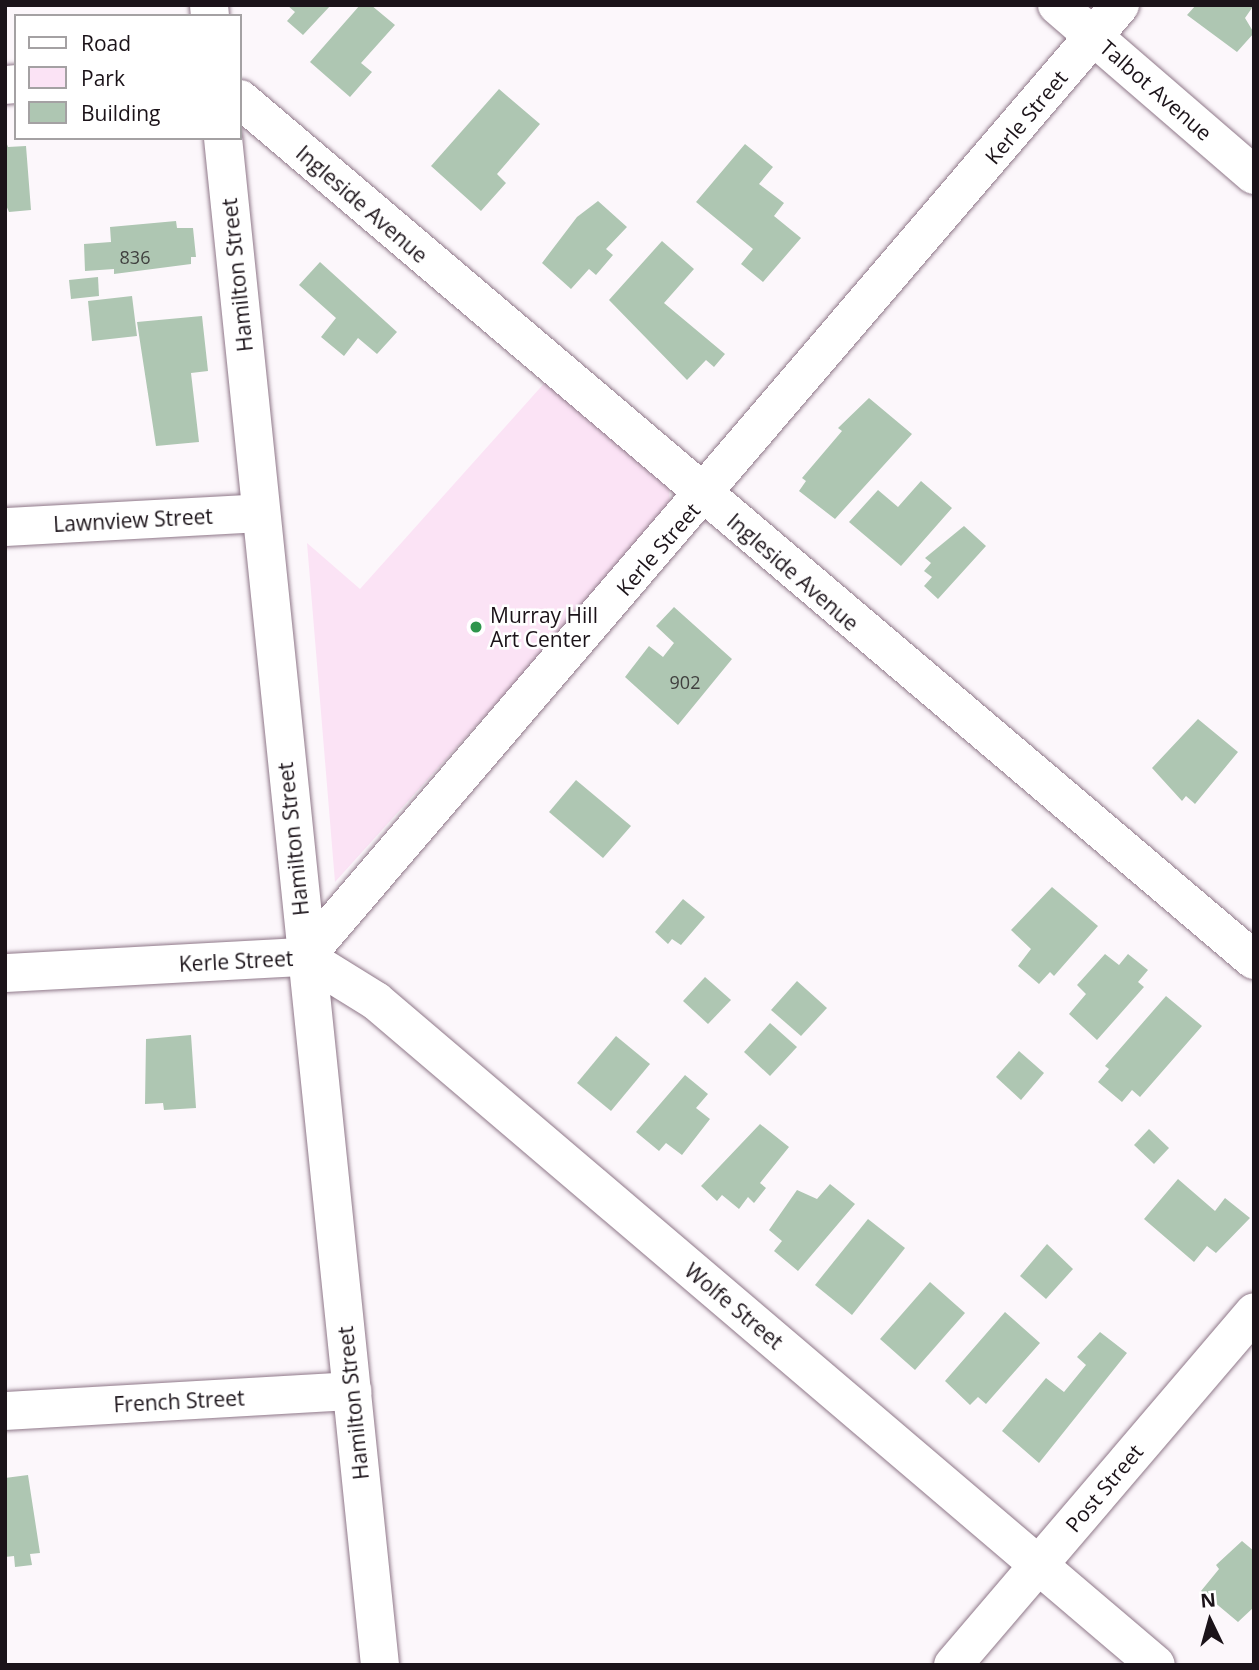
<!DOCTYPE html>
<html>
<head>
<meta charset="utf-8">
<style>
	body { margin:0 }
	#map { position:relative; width:1259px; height:1670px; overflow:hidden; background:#fcf7fb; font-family:"Open Sans",sans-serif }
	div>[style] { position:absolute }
	.green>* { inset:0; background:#fbe3f5 }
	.building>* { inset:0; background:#aec6b2 }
	.roads { filter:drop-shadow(0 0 2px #8f7889) drop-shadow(0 0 2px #8f7889) }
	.minor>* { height:38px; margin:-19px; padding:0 19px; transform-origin:19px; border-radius:19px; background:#fff }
	.major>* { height:38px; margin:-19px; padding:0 19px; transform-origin:19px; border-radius:19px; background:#fff }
	.dots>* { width:19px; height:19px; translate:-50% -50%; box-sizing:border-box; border:4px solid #fff; border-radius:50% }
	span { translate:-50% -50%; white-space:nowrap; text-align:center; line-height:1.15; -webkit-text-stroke:5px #fff; paint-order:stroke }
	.number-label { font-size:18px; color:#40403f }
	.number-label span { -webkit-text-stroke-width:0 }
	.street-label { font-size:21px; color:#1b1319 }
	.poi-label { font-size:21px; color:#1b1319 }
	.left { translate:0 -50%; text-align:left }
	.frame { position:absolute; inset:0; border:7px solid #1b1319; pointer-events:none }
	.legend { position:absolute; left:14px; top:14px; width:228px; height:126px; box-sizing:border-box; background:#fff; border:2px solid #a4a1a3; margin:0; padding:9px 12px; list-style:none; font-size:21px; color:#1b1319 }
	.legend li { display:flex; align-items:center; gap:14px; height:35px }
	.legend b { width:35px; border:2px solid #a4a1a3 }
	.north { position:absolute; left:1175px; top:1586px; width:70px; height:70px; -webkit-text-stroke:5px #fff; paint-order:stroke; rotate:355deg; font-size:19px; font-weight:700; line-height:28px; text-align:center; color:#1b1319 }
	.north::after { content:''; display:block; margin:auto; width:24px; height:32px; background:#1b1319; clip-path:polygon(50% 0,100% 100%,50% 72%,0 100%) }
</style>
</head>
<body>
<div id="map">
	<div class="green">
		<i style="clip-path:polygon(548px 379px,669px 482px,670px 511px,335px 882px,307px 543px,360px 589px)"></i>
	</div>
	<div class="building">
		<i style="clip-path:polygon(287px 5px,331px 5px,303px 35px,287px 21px,295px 12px)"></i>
		<i style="clip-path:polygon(360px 5px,371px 5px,395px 25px,361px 63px,372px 72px,350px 97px,310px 62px)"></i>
		<i style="clip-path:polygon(1196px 5px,1254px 5px,1245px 18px,1254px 33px,1237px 52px,1187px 15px)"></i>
		<i style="clip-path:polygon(499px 89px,540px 124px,497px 174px,506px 183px,481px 211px,431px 166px)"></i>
		<i style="clip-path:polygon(5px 139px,8px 147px,26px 146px,31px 210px,9px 212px,5px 203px)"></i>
		<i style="clip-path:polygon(745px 144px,773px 167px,759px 184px,784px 203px,774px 216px,801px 238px,763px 282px,741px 264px,753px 249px,696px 202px)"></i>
		<i style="clip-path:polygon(598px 201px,627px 227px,606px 249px,613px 255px,596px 275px,589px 269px,571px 289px,542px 263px,577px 217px)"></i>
		<i style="clip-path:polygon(176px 221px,177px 228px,193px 228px,196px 257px,191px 257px,191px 264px,114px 274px,114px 269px,85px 271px,84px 244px,111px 242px,110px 227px)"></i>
		<i style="clip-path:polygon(662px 241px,694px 269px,664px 303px,725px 354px,714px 367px,706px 360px,687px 380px,609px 300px)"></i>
		<i style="clip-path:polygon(320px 262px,397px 332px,377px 354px,358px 338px,344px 356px,321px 337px,336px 318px,299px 285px)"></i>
		<i style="clip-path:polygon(98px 277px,99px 296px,71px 299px,69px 280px)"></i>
		<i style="clip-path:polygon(132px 296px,137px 336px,92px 341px,88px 301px)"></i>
		<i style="clip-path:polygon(202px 316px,208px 371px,191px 373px,199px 442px,156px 446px,137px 322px)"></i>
		<i style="clip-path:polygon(869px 398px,912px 434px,835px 519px,799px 491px,806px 481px,802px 478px,842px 431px,838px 428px)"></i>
		<i style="clip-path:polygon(921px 481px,952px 508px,901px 566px,849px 522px,878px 490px,898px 507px)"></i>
		<i style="clip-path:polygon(964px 526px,986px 546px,938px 599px,924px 586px,932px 577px,924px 571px,931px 563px,925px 558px)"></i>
		<i style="clip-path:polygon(674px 607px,732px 659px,678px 725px,625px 677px,649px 646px,663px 657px,674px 643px,656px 626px)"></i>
		<i style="clip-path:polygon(1198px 719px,1238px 752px,1195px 804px,1186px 796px,1182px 801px,1152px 768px)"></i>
		<i style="clip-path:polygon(576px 780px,631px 826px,603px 858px,549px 812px)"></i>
		<i style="clip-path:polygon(1052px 887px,1098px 926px,1054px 976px,1050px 972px,1039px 984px,1018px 966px,1031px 949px,1011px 930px)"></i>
		<i style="clip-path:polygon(683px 899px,705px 917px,681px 945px,672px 939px,668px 944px,655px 932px)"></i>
		<i style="clip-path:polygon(1105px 954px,1119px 965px,1128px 954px,1148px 970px,1138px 982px,1144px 987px,1097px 1040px,1069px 1014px,1086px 994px,1077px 985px)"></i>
		<i style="clip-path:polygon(705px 977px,731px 1000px,708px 1024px,683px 1001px)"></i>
		<i style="clip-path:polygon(797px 981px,827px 1008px,801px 1036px,771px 1010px)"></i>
		<i style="clip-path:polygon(1166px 996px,1202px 1026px,1140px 1097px,1132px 1090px,1122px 1102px,1098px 1082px,1109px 1069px,1105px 1066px)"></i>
		<i style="clip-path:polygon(770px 1023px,797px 1047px,770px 1076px,744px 1052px)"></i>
		<i style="clip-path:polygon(191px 1035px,196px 1108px,164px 1110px,163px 1103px,145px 1104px,146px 1039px)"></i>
		<i style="clip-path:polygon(616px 1036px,650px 1064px,611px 1111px,577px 1083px)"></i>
		<i style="clip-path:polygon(1019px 1051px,1044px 1073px,1021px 1100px,996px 1077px)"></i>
		<i style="clip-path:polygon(685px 1075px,708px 1094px,696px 1108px,710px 1119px,682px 1155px,666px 1143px,659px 1151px,636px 1132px)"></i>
		<i style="clip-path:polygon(760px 1124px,789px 1147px,760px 1183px,766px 1188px,754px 1203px,748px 1197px,739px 1209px,722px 1195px,717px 1201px,701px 1186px)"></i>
		<i style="clip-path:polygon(1149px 1129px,1169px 1148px,1154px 1164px,1134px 1145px)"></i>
		<i style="clip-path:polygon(1178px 1179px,1215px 1211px,1225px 1198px,1250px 1218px,1216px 1253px,1207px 1246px,1194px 1262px,1144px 1219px)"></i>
		<i style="clip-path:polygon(830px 1184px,855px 1204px,798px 1271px,774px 1251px,782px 1241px,769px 1230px,797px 1190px,817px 1199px)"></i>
		<i style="clip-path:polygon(868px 1219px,905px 1248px,852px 1315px,815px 1285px)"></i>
		<i style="clip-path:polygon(1047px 1244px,1073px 1269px,1046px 1299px,1020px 1276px)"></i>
		<i style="clip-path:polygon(930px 1282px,965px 1313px,915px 1370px,880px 1339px)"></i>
		<i style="clip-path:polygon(1005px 1312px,1040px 1343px,986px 1404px,978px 1397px,970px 1405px,945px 1381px)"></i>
		<i style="clip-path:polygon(1100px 1332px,1127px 1353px,1039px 1463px,1002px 1431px,1046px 1378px,1064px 1392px,1086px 1365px,1077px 1357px)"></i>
		<i style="clip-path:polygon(28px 1475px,40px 1553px,30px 1554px,32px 1565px,15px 1567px,14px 1556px,5px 1557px,5px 1478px)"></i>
		<i style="clip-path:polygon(1242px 1541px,1254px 1551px,1254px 1607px,1238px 1622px,1201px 1591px,1219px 1569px,1216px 1565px)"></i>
	</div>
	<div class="roads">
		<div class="minor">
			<i style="left:209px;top:5px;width:11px;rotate:85deg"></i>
			<i style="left:1057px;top:5px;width:260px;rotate:40.8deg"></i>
			<i style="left:5px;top:85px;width:11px;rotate:-5deg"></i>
			<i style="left:240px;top:99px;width:1330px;rotate:40.34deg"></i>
			<i style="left:223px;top:138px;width:1535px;rotate:84.13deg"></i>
			<i style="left:5px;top:527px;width:256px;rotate:-3.1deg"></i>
			<i style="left:305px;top:957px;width:84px;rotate:31.8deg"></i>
			<i style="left:376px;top:1001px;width:1024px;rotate:40.41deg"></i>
			<i style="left:5px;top:973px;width:300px;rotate:-3.1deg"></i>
			<i style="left:305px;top:957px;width:1253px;rotate:-49.43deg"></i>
			<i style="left:5px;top:1411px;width:348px;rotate:-3.3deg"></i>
		</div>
		<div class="major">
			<i style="left:953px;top:1665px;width:464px;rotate:-49.5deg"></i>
		</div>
	</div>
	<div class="dots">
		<i style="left:476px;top:627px;background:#2e954c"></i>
	</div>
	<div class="number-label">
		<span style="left:135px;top:257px">836</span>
		<span style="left:685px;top:682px">902</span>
	</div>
	<div class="street-label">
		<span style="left:1156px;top:90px;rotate:41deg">Talbot Avenue</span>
		<span style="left:1026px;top:117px;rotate:-50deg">Kerle Street</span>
		<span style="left:362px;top:204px;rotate:41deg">Ingleside Avenue</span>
		<span style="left:237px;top:275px;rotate:-96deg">Hamilton Street</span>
		<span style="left:133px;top:520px;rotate:-3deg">Lawnview Street</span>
		<span style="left:658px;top:549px;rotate:-49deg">Kerle Street</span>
		<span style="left:793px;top:572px;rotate:41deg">Ingleside Avenue</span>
		<span style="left:293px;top:839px;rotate:-96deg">Hamilton Street</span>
		<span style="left:236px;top:961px;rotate:-3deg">Kerle Street</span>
		<span style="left:734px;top:1306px;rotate:40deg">Wolfe Street</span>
		<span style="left:179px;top:1401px;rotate:-3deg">French Street</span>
		<span style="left:353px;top:1403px;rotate:-96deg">Hamilton Street</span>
		<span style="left:1104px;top:1488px;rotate:-50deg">Post Street</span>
	</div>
	<div class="poi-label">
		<span class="left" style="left:490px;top:627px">Murray Hill<br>Art Center</span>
	</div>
	<div class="frame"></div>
	<ul class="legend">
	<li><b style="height:9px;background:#fff"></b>Road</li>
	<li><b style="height:19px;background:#fbe3f5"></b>Park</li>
	<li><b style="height:19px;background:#aec6b2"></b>Building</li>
	</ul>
	<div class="north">N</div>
</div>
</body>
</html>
